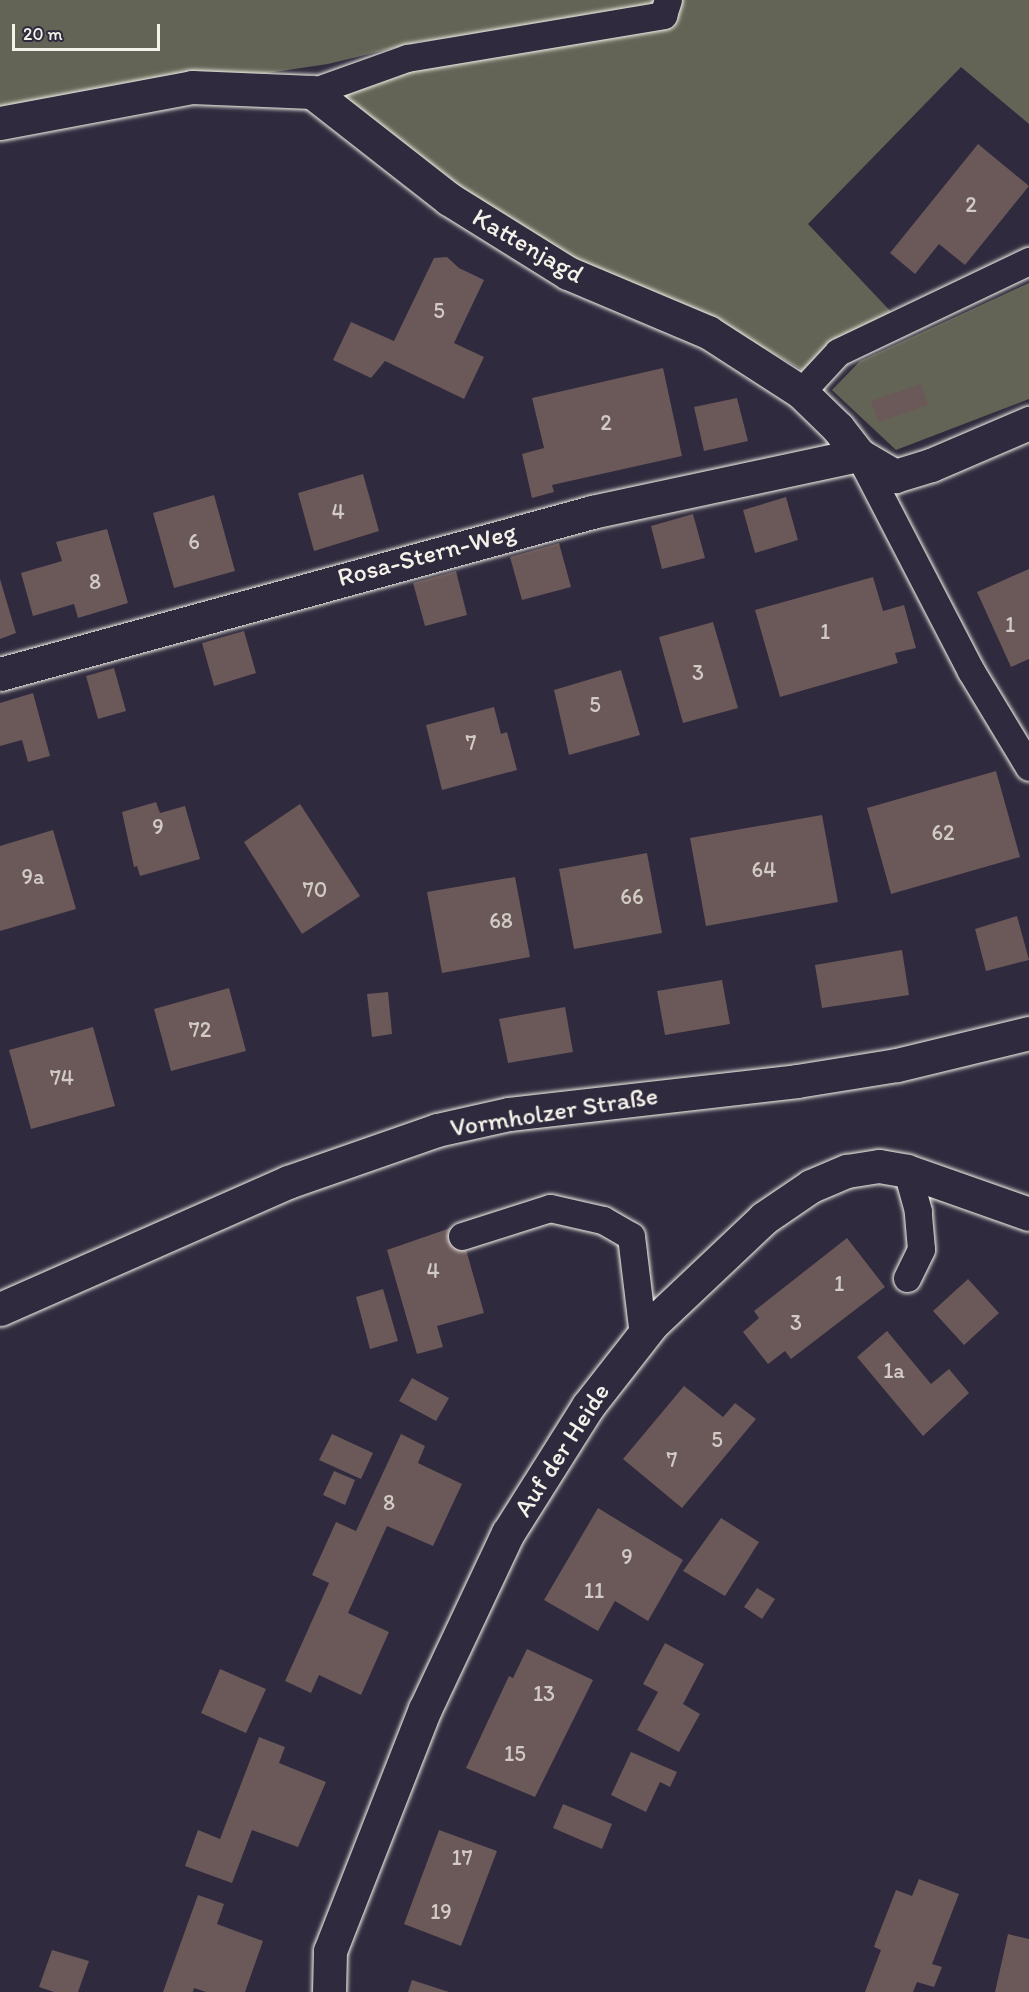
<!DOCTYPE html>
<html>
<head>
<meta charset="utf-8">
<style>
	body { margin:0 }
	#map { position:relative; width:1029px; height:1992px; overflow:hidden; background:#2f2a3d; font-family:Itim,sans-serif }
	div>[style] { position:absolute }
	.green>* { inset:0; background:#646456 }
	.building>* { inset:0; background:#6b5859 }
	.roads { filter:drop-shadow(0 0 2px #f4f1e8) drop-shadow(0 0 2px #f4f1e8) }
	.service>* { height:27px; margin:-13.5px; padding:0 13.5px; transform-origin:13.5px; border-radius:13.5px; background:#2f2a3d }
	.minor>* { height:33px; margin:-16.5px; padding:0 16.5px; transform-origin:16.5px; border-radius:16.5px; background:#2f2a3d }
	.secondary>* { height:33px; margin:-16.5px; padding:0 16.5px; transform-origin:16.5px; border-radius:16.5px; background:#2f2a3d }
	span { translate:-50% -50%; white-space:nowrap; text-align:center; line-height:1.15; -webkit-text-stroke:5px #2f2a3d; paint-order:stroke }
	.number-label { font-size:22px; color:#d2cbc4 }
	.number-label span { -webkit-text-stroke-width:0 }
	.street-label { font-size:26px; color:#f4f1e8 }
	.scale { position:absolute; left:12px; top:24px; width:148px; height:27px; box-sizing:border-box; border:3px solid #f4f1e8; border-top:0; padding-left:8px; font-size:18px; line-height:21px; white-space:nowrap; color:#f4f1e8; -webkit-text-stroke:4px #2f2a3d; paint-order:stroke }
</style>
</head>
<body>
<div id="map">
	<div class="green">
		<i style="clip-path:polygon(0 0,1029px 0,1029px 124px,961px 67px,808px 224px,895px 316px,804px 371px,711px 318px,570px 260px,450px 186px,340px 96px,418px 69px,655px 31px,651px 6px,528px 28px,418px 42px,328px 64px,0 113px)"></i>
		<i style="clip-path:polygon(1029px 283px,1029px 399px,896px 450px,832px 390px,860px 361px)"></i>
	</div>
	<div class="building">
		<i style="clip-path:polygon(978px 144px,1029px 186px,965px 265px,939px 244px,915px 274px,890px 253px)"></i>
		<i style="clip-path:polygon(447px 257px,459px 268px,484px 280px,454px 343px,484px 357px,464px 399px,385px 361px,371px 378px,333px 360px,351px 322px,394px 341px,434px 258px)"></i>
		<i style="clip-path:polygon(663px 368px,682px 456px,552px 485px,554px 492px,532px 498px,522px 454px,544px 448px,532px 398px)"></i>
		<i style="clip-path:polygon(921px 384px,928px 405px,879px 422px,871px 401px)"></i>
		<i style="clip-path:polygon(737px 398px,748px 441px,704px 451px,694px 407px)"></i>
		<i style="clip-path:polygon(363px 474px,379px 531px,314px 551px,298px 493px)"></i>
		<i style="clip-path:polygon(214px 495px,235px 571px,174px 588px,153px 513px)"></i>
		<i style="clip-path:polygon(786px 497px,798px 540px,755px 553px,743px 510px)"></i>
		<i style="clip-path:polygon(693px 514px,705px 558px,662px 569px,651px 526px)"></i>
		<i style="clip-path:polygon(107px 529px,128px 603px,78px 618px,74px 604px,33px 616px,21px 573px,62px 561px,56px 542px)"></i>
		<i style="clip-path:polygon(559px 543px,571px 587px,522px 600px,510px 557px)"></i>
		<i style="clip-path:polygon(1029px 569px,1029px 659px,1011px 667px,977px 592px)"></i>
		<i style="clip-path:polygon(456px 571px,467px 615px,425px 626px,413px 583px)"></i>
		<i style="clip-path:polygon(873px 577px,883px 611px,904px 605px,916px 648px,895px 653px,898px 663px,780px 697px,755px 610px)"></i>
		<i style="clip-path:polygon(0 579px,16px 633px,0 639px)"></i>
		<i style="clip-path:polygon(713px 622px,738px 708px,683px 723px,659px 637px)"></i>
		<i style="clip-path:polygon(244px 631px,256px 673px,214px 686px,202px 643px)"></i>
		<i style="clip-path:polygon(114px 668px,126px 711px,98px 719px,86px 676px)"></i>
		<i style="clip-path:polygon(621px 670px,640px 735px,569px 755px,554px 690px)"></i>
		<i style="clip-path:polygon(33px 693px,50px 756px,28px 762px,22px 740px,0 746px,0 703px)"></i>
		<i style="clip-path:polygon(494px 707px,501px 734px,507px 732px,517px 770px,442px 790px,426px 725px)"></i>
		<i style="clip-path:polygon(996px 771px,1020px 857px,891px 894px,867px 808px)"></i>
		<i style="clip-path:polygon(156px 802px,160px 813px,185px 806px,200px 859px,140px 876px,137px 866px,134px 867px,122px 812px)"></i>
		<i style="clip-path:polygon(300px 804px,360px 896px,302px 934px,244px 842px)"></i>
		<i style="clip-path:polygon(822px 815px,838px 902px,706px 926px,690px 838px)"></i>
		<i style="clip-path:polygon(53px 830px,76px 909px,0 931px,0 846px)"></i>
		<i style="clip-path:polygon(647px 853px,662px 933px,574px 949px,559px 869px)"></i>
		<i style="clip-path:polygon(515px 877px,530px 957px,442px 973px,427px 892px)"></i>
		<i style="clip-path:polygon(1017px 916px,1029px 960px,986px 971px,975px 929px)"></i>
		<i style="clip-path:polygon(902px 950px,909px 995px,822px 1008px,815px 965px)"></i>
		<i style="clip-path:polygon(722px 980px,730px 1024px,665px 1035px,657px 991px)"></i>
		<i style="clip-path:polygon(229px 988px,246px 1051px,171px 1071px,154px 1009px)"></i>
		<i style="clip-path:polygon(388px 992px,392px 1034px,372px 1037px,367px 994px)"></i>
		<i style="clip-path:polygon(565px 1007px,573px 1052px,508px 1063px,499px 1019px)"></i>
		<i style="clip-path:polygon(93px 1027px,115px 1106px,31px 1129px,9px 1050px)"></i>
		<i style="clip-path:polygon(459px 1225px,484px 1313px,437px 1326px,443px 1347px,417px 1354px,387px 1250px)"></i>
		<i style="clip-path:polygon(847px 1238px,885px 1287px,791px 1359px,785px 1351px,768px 1364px,743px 1332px,759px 1318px,754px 1311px)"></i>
		<i style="clip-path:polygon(968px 1279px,999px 1313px,964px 1345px,933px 1311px)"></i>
		<i style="clip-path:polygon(383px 1289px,398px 1341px,370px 1349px,356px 1297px)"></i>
		<i style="clip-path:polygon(887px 1331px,931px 1384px,949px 1369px,969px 1393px,923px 1436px,857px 1357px)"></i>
		<i style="clip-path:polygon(412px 1378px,449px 1398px,436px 1421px,399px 1401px)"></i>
		<i style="clip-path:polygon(684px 1386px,723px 1417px,735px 1403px,756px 1419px,682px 1508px,623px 1459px)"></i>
		<i style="clip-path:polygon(332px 1434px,373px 1453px,361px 1479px,319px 1460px)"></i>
		<i style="clip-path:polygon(401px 1434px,425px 1446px,418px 1463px,462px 1484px,433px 1546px,387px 1526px,348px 1613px,389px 1632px,361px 1695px,319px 1675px,311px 1693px,285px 1681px,329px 1583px,312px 1575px,336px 1522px,356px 1531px)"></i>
		<i style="clip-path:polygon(334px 1471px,355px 1480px,345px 1505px,323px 1495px)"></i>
		<i style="clip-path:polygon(598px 1508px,683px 1560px,648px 1621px,615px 1601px,598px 1631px,544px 1600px)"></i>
		<i style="clip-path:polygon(721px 1518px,759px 1542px,725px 1596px,683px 1571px)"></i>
		<i style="clip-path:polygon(757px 1588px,775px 1599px,762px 1619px,744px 1607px)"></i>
		<i style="clip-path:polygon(665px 1643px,704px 1664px,683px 1704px,700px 1714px,679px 1752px,637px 1730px,658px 1692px,643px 1684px)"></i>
		<i style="clip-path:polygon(527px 1649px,593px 1680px,535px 1797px,466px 1768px,509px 1676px,513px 1678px)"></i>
		<i style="clip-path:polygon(220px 1669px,266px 1689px,246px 1733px,201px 1713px)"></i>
		<i style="clip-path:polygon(259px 1737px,285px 1747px,279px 1763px,326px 1782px,298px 1847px,252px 1830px,232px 1883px,185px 1866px,198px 1830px,220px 1839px)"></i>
		<i style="clip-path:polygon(631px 1752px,677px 1772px,670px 1787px,660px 1782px,646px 1812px,611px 1795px)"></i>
		<i style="clip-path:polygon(563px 1804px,612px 1824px,602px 1849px,553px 1828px)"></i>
		<i style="clip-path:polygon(439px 1830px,497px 1851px,461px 1946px,404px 1924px)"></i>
		<i style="clip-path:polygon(919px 1879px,959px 1894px,932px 1964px,942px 1967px,934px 1987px,917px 1982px,913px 1992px,865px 1992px,881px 1950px,874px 1947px,876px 1941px,896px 1890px,912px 1896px)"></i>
		<i style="clip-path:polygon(198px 1895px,224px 1904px,217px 1924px,263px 1941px,245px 1992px,206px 1992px,194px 1988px,193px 1992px,163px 1992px)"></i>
		<i style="clip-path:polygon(1008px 1934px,1029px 1939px,1029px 1992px,995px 1992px)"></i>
		<i style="clip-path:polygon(52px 1950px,89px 1961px,78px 1992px,54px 1992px,39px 1987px)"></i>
		<i style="clip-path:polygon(412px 1980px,449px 1992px,408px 1992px)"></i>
	</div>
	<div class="roads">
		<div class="service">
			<i style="left:312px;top:92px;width:101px;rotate:-19.7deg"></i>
			<i style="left:407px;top:58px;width:260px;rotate:-9.5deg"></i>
			<i style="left:663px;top:15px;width:16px;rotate:-72deg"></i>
			<i style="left:801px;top:392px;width:54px;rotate:-47.2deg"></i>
			<i style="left:838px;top:352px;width:212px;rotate:-25.5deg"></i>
			<i style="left:859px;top:455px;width:243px;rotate:62.6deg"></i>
			<i style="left:971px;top:671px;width:112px;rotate:58.9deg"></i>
			<i style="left:462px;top:1236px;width:92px;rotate:-17.7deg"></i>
			<i style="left:550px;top:1208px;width:54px;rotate:12.8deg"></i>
			<i style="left:603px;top:1220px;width:32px;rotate:30deg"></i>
			<i style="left:631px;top:1236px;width:100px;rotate:83.1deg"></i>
			<i style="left:907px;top:1278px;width:32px;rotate:-64deg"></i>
			<i style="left:921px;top:1249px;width:38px;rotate:-95deg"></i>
			<i style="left:918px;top:1211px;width:41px;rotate:-105.4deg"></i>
		</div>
		<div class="minor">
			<i style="left:0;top:123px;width:195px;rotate:-10.6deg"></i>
			<i style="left:192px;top:87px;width:120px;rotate:2.4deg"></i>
			<i style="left:312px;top:92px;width:174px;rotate:38deg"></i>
			<i style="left:449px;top:199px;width:140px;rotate:31.9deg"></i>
			<i style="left:568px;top:273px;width:152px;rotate:22.9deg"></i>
			<i style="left:708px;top:332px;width:111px;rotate:32.8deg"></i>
			<i style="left:801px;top:392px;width:52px;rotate:44.2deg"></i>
			<i style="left:838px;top:428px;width:34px;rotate:52deg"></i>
			<i style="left:859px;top:455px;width:42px;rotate:30.3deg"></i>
			<i style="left:895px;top:476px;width:38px;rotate:-17deg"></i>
			<i style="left:931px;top:465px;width:107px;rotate:-23.2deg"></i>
			<i style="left:0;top:674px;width:614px;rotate:-15.3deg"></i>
			<i style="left:592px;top:512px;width:273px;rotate:-12.1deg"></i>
			<i style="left:329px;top:1992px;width:41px;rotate:-88.6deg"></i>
			<i style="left:330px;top:1951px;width:260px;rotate:-68.6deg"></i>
			<i style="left:425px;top:1709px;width:195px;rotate:-64.8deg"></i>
			<i style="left:508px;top:1533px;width:150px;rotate:-57.8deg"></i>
			<i style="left:588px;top:1406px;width:104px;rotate:-52deg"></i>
			<i style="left:652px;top:1324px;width:154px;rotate:-43.4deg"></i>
			<i style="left:764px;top:1218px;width:57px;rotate:-34.2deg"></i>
			<i style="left:811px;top:1186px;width:39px;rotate:-23deg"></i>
			<i style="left:847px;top:1171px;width:32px;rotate:-9deg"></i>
			<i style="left:879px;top:1166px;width:28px;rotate:10deg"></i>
			<i style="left:907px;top:1171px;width:129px;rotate:19.4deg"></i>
		</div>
		<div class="secondary">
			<i style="left:0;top:1309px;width:315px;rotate:-23.8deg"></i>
			<i style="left:288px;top:1182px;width:158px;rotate:-19.2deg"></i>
			<i style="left:437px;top:1130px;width:74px;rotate:-12.5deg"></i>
			<i style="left:509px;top:1114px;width:290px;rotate:-6.5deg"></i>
			<i style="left:797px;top:1081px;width:101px;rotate:-9.1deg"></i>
			<i style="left:897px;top:1065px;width:136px;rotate:-13.6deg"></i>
		</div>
	</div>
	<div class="number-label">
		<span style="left:971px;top:205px">2</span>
		<span style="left:439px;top:311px">5</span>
		<span style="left:606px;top:423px">2</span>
		<span style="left:338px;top:512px">4</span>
		<span style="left:194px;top:542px">6</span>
		<span style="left:95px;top:582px">8</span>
		<span style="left:1010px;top:625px">1</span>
		<span style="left:825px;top:632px">1</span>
		<span style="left:698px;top:673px">3</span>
		<span style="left:595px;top:705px">5</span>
		<span style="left:471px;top:743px">7</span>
		<span style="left:158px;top:827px">9</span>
		<span style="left:943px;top:833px">62</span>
		<span style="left:764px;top:870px">64</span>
		<span style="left:33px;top:877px">9a</span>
		<span style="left:315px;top:890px">70</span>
		<span style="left:632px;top:897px">66</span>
		<span style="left:501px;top:921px">68</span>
		<span style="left:200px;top:1030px">72</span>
		<span style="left:62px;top:1078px">74</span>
		<span style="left:433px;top:1271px">4</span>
		<span style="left:839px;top:1284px">1</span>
		<span style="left:796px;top:1323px">3</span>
		<span style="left:894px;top:1371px">1a</span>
		<span style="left:717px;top:1440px">5</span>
		<span style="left:672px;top:1460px">7</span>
		<span style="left:389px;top:1503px">8</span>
		<span style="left:627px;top:1557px">9</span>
		<span style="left:594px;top:1591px">11</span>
		<span style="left:544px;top:1694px">13</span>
		<span style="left:515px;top:1754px">15</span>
		<span style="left:462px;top:1858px">17</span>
		<span style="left:441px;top:1912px">19</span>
	</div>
	<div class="street-label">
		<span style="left:528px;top:246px;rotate:30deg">Kattenjagd</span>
		<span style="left:427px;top:555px;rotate:-15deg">Rosa-Stern-Weg</span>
		<span style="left:554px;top:1112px;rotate:-9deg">Vormholzer Straße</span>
		<span style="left:562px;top:1450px;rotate:-57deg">Auf der Heide</span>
	</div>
	<div class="scale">20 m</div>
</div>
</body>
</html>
